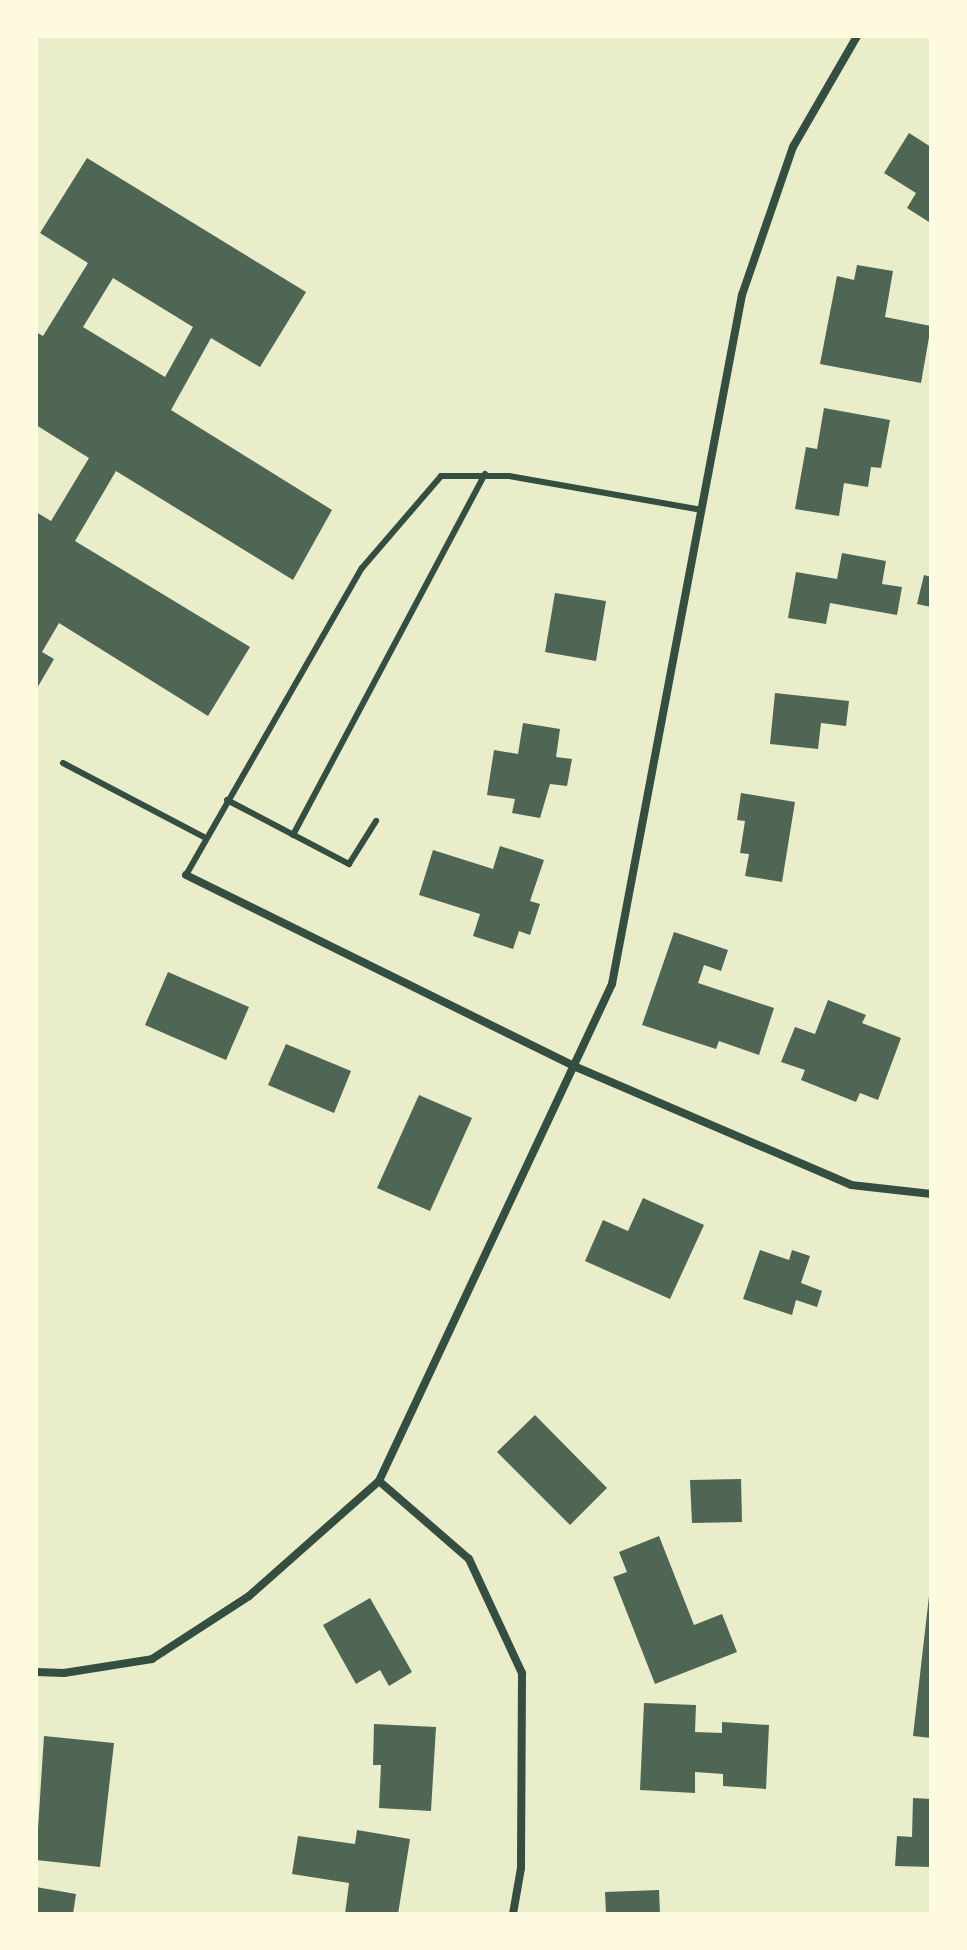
<!DOCTYPE html>
<html>
<head>
<meta charset="utf-8">
<style>
	body { margin:0 }
	#map { position:relative; width:967px; height:1950px; overflow:hidden; background:#e9edc9; font-family:Barlow,sans-serif }
	div>[style] { position:absolute }
	.building>* { inset:0; background:#4f6655 }
	.service>* { height:6px; margin:-3px; padding:0 3px; transform-origin:3px; border-radius:3px; background:#344e41 }
	.minor>* { height:8px; margin:-4px; padding:0 4px; transform-origin:4px; border-radius:4px; background:#344e41 }
	span { translate:-50% -50%; white-space:nowrap; text-align:center; line-height:1.15; -webkit-text-stroke:6px #fefae0; paint-order:stroke }
	.frame { position:absolute; inset:0; border:38px solid #fefae0; pointer-events:none }
</style>
</head>
<body>
<div id="map">
	<div class="building">
		<i style="clip-path:polygon(909px 133px,931px 147px,929px 222px,907px 208px,916px 193px,884px 173px)"></i>
		<i style="clip-path:polygon(evenodd,87px 158px,306px 292px,260px 367px,211px 338px,171px 410px,332px 510px,293px 580px,116px 471px,75px 541px,250px 647px,208px 716px,59px 623px,42px 652px,54px 659px,36px 690px,36px 512px,51px 521px,89px 458px,36px 425px,36px 332px,43px 336px,88px 263px,40px 233px,87px 158px,113px 278px,193px 327px,165px 377px,83px 327px,113px 278px)"></i>
		<i style="clip-path:polygon(857px 265px,893px 271px,885px 317px,931px 326px,921px 383px,820px 364px,837px 276px,854px 280px)"></i>
		<i style="clip-path:polygon(824px 408px,890px 420px,881px 468px,871px 467px,868px 487px,844px 483px,839px 516px,795px 509px,806px 447px,817px 449px)"></i>
		<i style="clip-path:polygon(842px 553px,886px 561px,882px 584px,902px 587px,897px 615px,830px 603px,826px 624px,788px 618px,796px 572px,837px 579px)"></i>
		<i style="clip-path:polygon(924px 575px,931px 577px,931px 607px,917px 604px)"></i>
		<i style="clip-path:polygon(555px 593px,606px 601px,596px 661px,545px 652px)"></i>
		<i style="clip-path:polygon(775px 693px,849px 701px,846px 726px,821px 723px,818px 749px,770px 744px)"></i>
		<i style="clip-path:polygon(523px 723px,560px 729px,556px 757px,572px 759px,567px 786px,550px 784px,540px 818px,512px 813px,515px 799px,487px 795px,494px 750px,518px 754px)"></i>
		<i style="clip-path:polygon(741px 793px,795px 802px,782px 882px,745px 876px,749px 854px,740px 853px,745px 821px,737px 820px)"></i>
		<i style="clip-path:polygon(500px 846px,544px 860px,530px 901px,540px 904px,530px 935px,519px 931px,513px 949px,473px 936px,480px 914px,419px 895px,433px 850px,493px 869px)"></i>
		<i style="clip-path:polygon(674px 932px,728px 950px,721px 971px,704px 965px,698px 983px,774px 1008px,759px 1055px,719px 1041px,716px 1049px,642px 1025px)"></i>
		<i style="clip-path:polygon(168px 972px,249px 1007px,226px 1060px,145px 1025px)"></i>
		<i style="clip-path:polygon(828px 1000px,866px 1015px,862px 1023px,901px 1038px,878px 1100px,860px 1093px,856px 1102px,801px 1080px,805px 1070px,781px 1062px,795px 1027px,815px 1034px)"></i>
		<i style="clip-path:polygon(286px 1044px,351px 1071px,334px 1113px,268px 1085px)"></i>
		<i style="clip-path:polygon(419px 1095px,472px 1118px,430px 1211px,377px 1188px)"></i>
		<i style="clip-path:polygon(643px 1198px,704px 1225px,670px 1299px,585px 1261px,603px 1220px,628px 1231px)"></i>
		<i style="clip-path:polygon(760px 1250px,789px 1260px,792px 1250px,810px 1256px,801px 1283px,822px 1291px,817px 1307px,796px 1300px,792px 1315px,743px 1299px)"></i>
		<i style="clip-path:polygon(535px 1415px,607px 1488px,570px 1525px,497px 1452px)"></i>
		<i style="clip-path:polygon(741px 1479px,742px 1522px,692px 1523px,690px 1480px)"></i>
		<i style="clip-path:polygon(659px 1536px,694px 1625px,722px 1614px,737px 1652px,655px 1684px,613px 1577px,627px 1572px,619px 1552px)"></i>
		<i style="clip-path:polygon(929px 1596px,931px 1597px,931px 1738px,913px 1736px)"></i>
		<i style="clip-path:polygon(370px 1598px,412px 1672px,389px 1686px,380px 1670px,356px 1684px,323px 1625px)"></i>
		<i style="clip-path:polygon(644px 1703px,696px 1705px,695px 1732px,722px 1733px,722px 1722px,769px 1725px,766px 1789px,723px 1786px,723px 1774px,695px 1772px,695px 1793px,640px 1790px)"></i>
		<i style="clip-path:polygon(374px 1724px,436px 1727px,431px 1811px,379px 1808px,381px 1765px,373px 1765px)"></i>
		<i style="clip-path:polygon(44px 1736px,114px 1743px,100px 1867px,36px 1860px)"></i>
		<i style="clip-path:polygon(913px 1798px,931px 1799px,931px 1867px,895px 1866px,897px 1836px,912px 1837px)"></i>
		<i style="clip-path:polygon(357px 1830px,410px 1839px,398px 1914px,345px 1914px,349px 1883px,292px 1874px,298px 1836px,355px 1844px)"></i>
		<i style="clip-path:polygon(36px 1887px,76px 1894px,73px 1914px,36px 1914px)"></i>
		<i style="clip-path:polygon(659px 1890px,660px 1914px,606px 1914px,605px 1892px)"></i>
	</div>
	<div class="service">
		<i style="left:63px;top:763px;width:161px;rotate:27.7deg"></i>
		<i style="left:227px;top:800px;width:138px;rotate:27.7deg"></i>
		<i style="left:349px;top:864px;width:51px;rotate:-57.9deg"></i>
		<i style="left:293px;top:835px;width:409px;rotate:-62deg"></i>
		<i style="left:186px;top:875px;width:354px;rotate:-60.2deg"></i>
		<i style="left:362px;top:568px;width:121px;rotate:-49.3deg"></i>
		<i style="left:441px;top:476px;width:68px"></i>
		<i style="left:509px;top:476px;width:196px;rotate:10deg"></i>
	</div>
	<div class="minor">
		<i style="left:186px;top:875px;width:435px;rotate:26.2deg"></i>
		<i style="left:576px;top:1067px;width:299px;rotate:23.2deg"></i>
		<i style="left:851px;top:1185px;width:81px;rotate:6.4deg"></i>
		<i style="left:379px;top:1481px;width:119px;rotate:40.9deg"></i>
		<i style="left:469px;top:1559px;width:126px;rotate:65.1deg"></i>
		<i style="left:522px;top:1673px;width:195px;rotate:90.3deg"></i>
		<i style="left:521px;top:1868px;width:47px;rotate:99.9deg"></i>
		<i style="left:36px;top:1672px;width:28px;rotate:2deg"></i>
		<i style="left:64px;top:1673px;width:89px;rotate:-9deg"></i>
		<i style="left:152px;top:1659px;width:116px;rotate:-33deg"></i>
		<i style="left:249px;top:1596px;width:174px;rotate:-41.5deg"></i>
		<i style="left:379px;top:1481px;width:549px;rotate:-64.88deg"></i>
		<i style="left:612px;top:984px;width:701px;rotate:-79.32deg"></i>
		<i style="left:742px;top:295px;width:157px;rotate:-71deg"></i>
		<i style="left:793px;top:147px;width:128px;rotate:-60deg"></i>
	</div>
	<div class="frame"></div>
</div>
</body>
</html>
